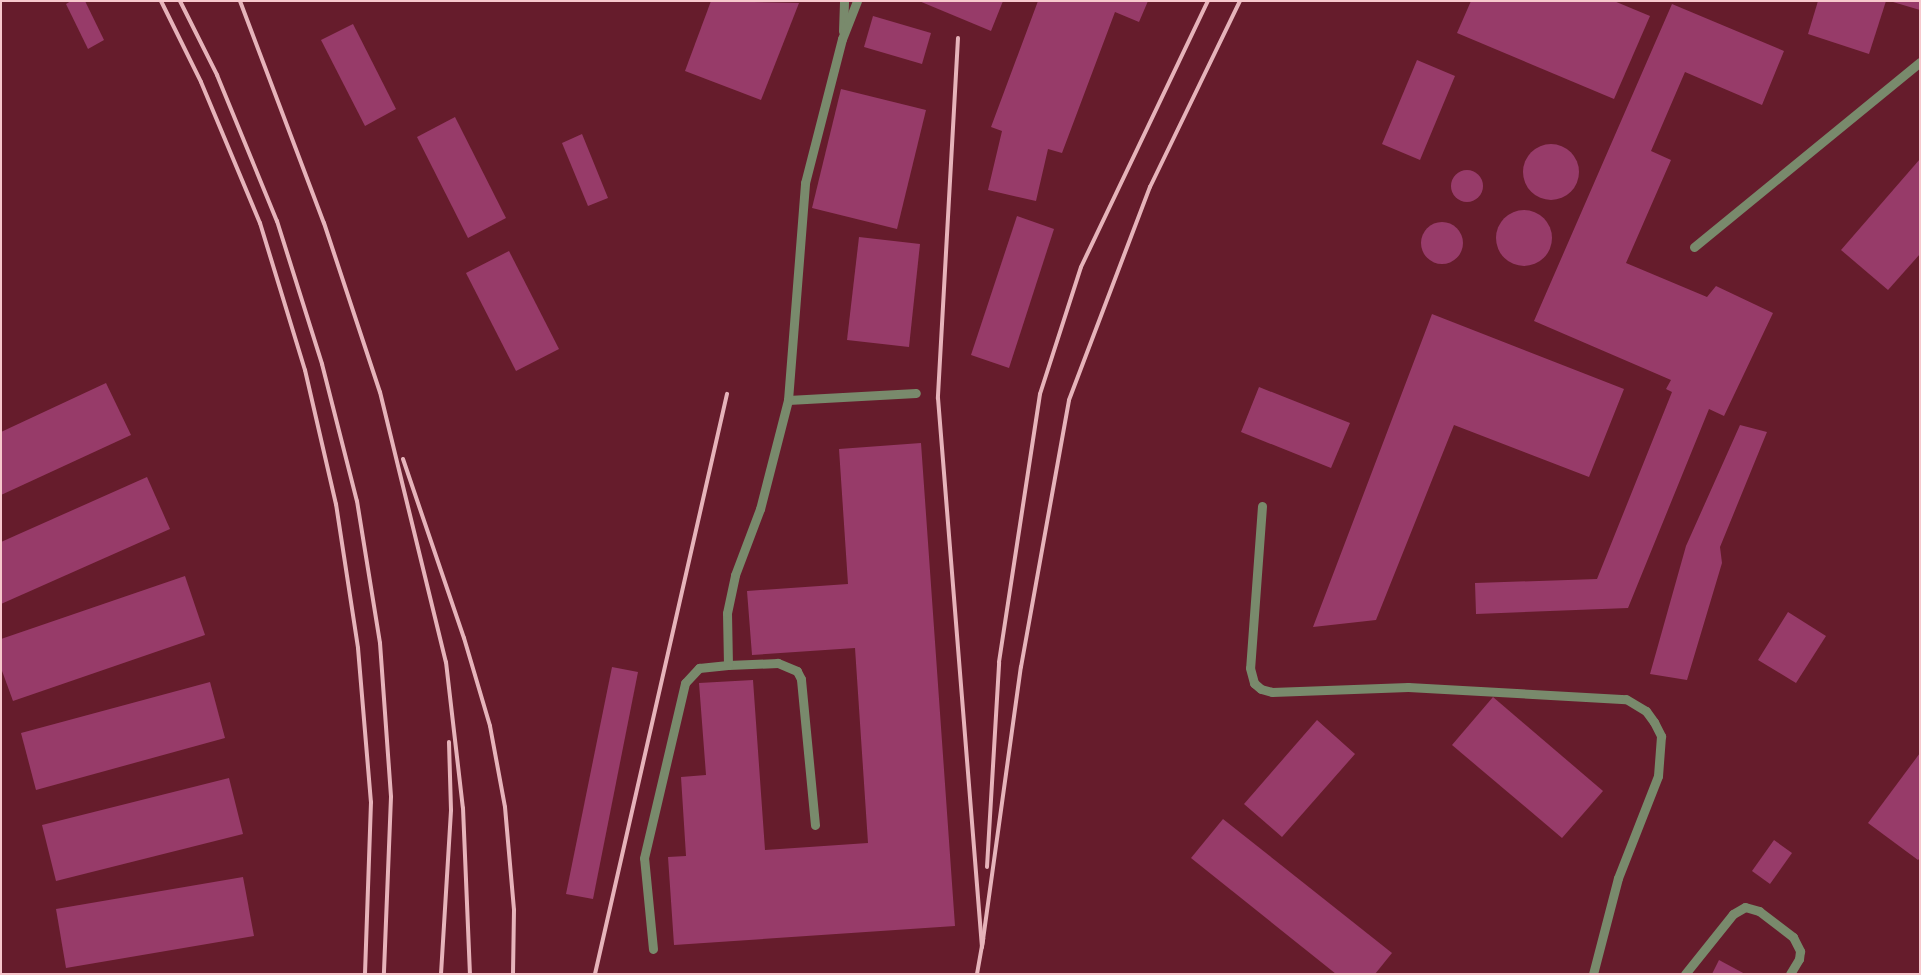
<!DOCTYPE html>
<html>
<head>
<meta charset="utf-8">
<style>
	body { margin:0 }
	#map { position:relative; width:1921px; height:975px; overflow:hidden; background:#661c2c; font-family:"Nunito Sans",sans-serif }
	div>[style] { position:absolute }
	.building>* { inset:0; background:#973b69 }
	.round { border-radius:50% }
	.minor>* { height:9px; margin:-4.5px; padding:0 4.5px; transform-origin:4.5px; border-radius:4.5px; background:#798a6c }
	.rail>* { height:4px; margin:-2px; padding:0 2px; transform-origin:2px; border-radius:2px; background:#e6b3ba }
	span { translate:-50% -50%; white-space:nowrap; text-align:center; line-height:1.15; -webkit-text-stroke:4px #661c2c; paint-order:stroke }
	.frame { position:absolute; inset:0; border:2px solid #f7c8cd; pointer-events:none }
</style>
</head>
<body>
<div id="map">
	<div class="building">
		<i style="clip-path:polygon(71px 1px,85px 1px,104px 40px,88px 49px,66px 4px)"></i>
		<i style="clip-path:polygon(711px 1px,799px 3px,761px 100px,685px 71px)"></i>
		<i style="clip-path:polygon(919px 1px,1003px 1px,991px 31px)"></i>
		<i style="clip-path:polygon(1038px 1px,1148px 1px,1139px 22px,1115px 12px,1062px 153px,1048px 149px,1036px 201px,988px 190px,1002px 131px,991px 127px)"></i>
		<i style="clip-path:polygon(1471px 1px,1614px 1px,1650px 16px,1614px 99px,1457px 33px)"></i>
		<i style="clip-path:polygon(1818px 1px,1886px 1px,1869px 54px,1808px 34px)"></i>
		<i style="clip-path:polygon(1893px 1px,1920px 1px,1920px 10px,1893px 2px)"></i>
		<i style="clip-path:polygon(1672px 4px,1784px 51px,1762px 105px,1685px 72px,1651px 151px,1671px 160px,1626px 263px,1707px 297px,1716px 286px,1773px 313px,1724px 416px,1709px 409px,1628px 608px,1476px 614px,1475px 583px,1597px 579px,1672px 392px,1666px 389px,1671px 380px,1534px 321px)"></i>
		<i style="clip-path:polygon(873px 16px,931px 33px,922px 64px,864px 47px)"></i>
		<i style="clip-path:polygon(353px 24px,396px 109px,365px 126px,321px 40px)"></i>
		<i style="clip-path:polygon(1417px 60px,1455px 76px,1420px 160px,1382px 144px)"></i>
		<i style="clip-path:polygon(841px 89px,926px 110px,897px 229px,812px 208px)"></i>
		<i style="clip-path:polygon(455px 117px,506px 218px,468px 238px,417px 137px)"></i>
		<i style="clip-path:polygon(582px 134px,608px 198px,588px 206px,562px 143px)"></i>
		<i class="round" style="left:1523px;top:144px;width:56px;height:56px"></i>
		<i style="clip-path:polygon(1920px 159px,1920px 254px,1888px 290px,1841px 250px)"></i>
		<i class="round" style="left:1451px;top:170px;width:32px;height:32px"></i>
		<i class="round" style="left:1496px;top:210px;width:56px;height:56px"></i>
		<i style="clip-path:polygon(1017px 216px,1054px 229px,1009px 368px,971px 355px)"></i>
		<i class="round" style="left:1421px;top:222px;width:42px;height:42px"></i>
		<i style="clip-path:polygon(859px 237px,920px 244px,909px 347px,847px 340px)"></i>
		<i style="clip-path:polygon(509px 251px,559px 349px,516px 371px,466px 273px)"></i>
		<i style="clip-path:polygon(1432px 314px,1624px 389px,1589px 477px,1454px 425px,1376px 620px,1313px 627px)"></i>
		<i style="clip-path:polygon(106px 383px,131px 435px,1px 495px,1px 432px)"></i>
		<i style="clip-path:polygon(1259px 387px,1350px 423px,1331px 468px,1241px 432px)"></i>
		<i style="clip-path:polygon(1740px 425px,1767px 432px,1720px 547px,1722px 563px,1687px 680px,1650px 674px,1686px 546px)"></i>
		<i style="clip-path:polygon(921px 443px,955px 926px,674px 945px,668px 857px,686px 856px,681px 777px,706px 775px,699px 683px,753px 680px,765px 850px,868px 843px,855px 648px,752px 655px,747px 591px,848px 584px,839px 449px)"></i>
		<i style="clip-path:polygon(147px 477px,170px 529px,1px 604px,1px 542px)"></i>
		<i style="clip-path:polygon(185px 576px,205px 635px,13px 701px,1px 668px,1px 639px)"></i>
		<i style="clip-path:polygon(1788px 612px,1826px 636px,1796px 683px,1758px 660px)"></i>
		<i style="clip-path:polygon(612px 667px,638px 672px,593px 899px,566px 894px)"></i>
		<i style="clip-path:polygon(210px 682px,225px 738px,36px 790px,21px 733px)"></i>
		<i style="clip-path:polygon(1493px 697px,1603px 791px,1562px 838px,1452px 745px)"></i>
		<i style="clip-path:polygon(1317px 720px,1355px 754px,1282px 837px,1244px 804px)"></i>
		<i style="clip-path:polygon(1920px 753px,1920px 858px,1918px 860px,1868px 823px)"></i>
		<i style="clip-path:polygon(229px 778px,243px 834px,56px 881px,42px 825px)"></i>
		<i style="clip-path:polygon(1223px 819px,1392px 953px,1375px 974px,1336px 974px,1191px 858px)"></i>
		<i style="clip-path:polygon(1774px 840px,1792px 853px,1770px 884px,1752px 871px)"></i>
		<i style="clip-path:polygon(243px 877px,254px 936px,66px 968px,56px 909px)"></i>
		<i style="clip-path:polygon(1719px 960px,1745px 974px,1712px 974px)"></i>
	</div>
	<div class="minor">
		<i style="left:843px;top:31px;width:30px;rotate:-88deg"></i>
		<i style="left:1694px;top:247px;width:292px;rotate:-39.3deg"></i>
		<i style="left:788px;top:400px;width:128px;rotate:-3.1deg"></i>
		<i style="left:1262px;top:506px;width:162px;rotate:94.2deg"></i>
		<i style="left:1250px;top:668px;width:16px;rotate:75deg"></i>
		<i style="left:1254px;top:683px;width:9px;rotate:41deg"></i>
		<i style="left:1261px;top:689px;width:11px;rotate:15deg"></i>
		<i style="left:1272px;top:692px;width:136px;rotate:-2.1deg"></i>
		<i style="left:1408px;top:687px;width:218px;rotate:3.2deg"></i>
		<i style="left:1626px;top:699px;width:23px;rotate:31deg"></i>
		<i style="left:1646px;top:711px;width:14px;rotate:54deg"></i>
		<i style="left:1654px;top:722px;width:16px;rotate:63deg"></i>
		<i style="left:1661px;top:736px;width:40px;rotate:94.3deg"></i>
		<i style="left:1658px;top:776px;width:110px;rotate:111.4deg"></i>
		<i style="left:1618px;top:878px;width:99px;rotate:104.6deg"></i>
		<i style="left:815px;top:825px;width:147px;rotate:-95.5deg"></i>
		<i style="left:801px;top:679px;width:9px;rotate:-117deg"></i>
		<i style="left:797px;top:671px;width:21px;rotate:-157deg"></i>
		<i style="left:778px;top:663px;width:50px;rotate:177.7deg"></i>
		<i style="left:728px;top:665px;width:52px;rotate:-91.1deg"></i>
		<i style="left:727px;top:613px;width:39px;rotate:-78deg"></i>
		<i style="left:735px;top:575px;width:71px;rotate:-69.3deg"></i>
		<i style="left:760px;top:509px;width:113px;rotate:-75.6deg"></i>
		<i style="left:788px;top:400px;width:218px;rotate:-85.5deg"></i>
		<i style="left:805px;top:183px;width:149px;rotate:-75.6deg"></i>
		<i style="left:842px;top:39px;width:41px;rotate:-68.5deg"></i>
		<i style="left:653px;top:949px;width:91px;rotate:-95.6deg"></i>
		<i style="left:644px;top:858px;width:180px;rotate:-76.8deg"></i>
		<i style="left:685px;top:683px;width:21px;rotate:-47deg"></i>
		<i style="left:699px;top:668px;width:29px;rotate:-6deg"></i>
		<i style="left:1685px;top:974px;width:77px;rotate:-51.3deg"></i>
		<i style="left:1733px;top:914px;width:14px;rotate:-30deg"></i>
		<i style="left:1745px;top:907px;width:15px;rotate:16deg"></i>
		<i style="left:1759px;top:911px;width:43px;rotate:37.4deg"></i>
		<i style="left:1793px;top:937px;width:16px;rotate:63deg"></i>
		<i style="left:1800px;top:951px;width:8px;rotate:97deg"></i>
		<i style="left:1799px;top:959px;width:17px;rotate:121deg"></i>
	</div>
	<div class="rail">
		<i style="left:161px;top:1px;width:90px;rotate:63.7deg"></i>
		<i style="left:201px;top:82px;width:153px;rotate:67.3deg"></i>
		<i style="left:260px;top:223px;width:154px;rotate:73deg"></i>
		<i style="left:305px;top:370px;width:138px;rotate:77deg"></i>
		<i style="left:336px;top:504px;width:146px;rotate:81.3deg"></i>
		<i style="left:358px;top:648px;width:155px;rotate:85.2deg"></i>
		<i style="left:371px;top:802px;width:172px;rotate:92deg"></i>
		<i style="left:180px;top:1px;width:83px;rotate:63.4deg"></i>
		<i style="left:217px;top:75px;width:158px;rotate:67.7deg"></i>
		<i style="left:277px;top:221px;width:150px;rotate:72.5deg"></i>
		<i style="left:322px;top:364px;width:141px;rotate:75.7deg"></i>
		<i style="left:357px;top:501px;width:144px;rotate:80.8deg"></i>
		<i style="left:380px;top:643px;width:154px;rotate:85.9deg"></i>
		<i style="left:391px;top:797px;width:177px;rotate:92.3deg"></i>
		<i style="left:240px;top:1px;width:237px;rotate:69.3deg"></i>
		<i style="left:324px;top:223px;width:178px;rotate:71.7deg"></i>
		<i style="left:380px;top:392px;width:278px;rotate:76.3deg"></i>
		<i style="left:446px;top:662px;width:147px;rotate:83.4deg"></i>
		<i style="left:463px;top:808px;width:166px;rotate:87.6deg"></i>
		<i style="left:958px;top:38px;width:361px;rotate:93.2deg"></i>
		<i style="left:938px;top:398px;width:551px;rotate:85.42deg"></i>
		<i style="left:982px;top:947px;width:283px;rotate:-82.1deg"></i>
		<i style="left:1021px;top:667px;width:271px;rotate:-79.8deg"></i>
		<i style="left:1069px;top:400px;width:228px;rotate:-69.2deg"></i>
		<i style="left:1150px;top:187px;width:207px;rotate:-64.2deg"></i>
		<i style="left:403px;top:459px;width:189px;rotate:71.2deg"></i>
		<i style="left:464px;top:638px;width:92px;rotate:73.5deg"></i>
		<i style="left:490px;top:726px;width:82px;rotate:79.5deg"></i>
		<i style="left:505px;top:807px;width:103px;rotate:85deg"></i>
		<i style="left:514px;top:910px;width:64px;rotate:90.9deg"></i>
		<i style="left:987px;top:867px;width:205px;rotate:-86.6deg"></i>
		<i style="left:999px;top:662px;width:271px;rotate:-81.3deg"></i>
		<i style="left:1040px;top:394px;width:133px;rotate:-72.1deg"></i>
		<i style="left:1081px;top:267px;width:295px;rotate:-64.5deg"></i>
		<i style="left:441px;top:974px;width:164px;rotate:-86.5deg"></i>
		<i style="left:451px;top:810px;width:68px;rotate:-91.7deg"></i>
		<i style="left:595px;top:974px;width:595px;rotate:-77.18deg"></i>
		<i style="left:977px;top:974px;width:36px;rotate:-80deg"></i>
	</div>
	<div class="frame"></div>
</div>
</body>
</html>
